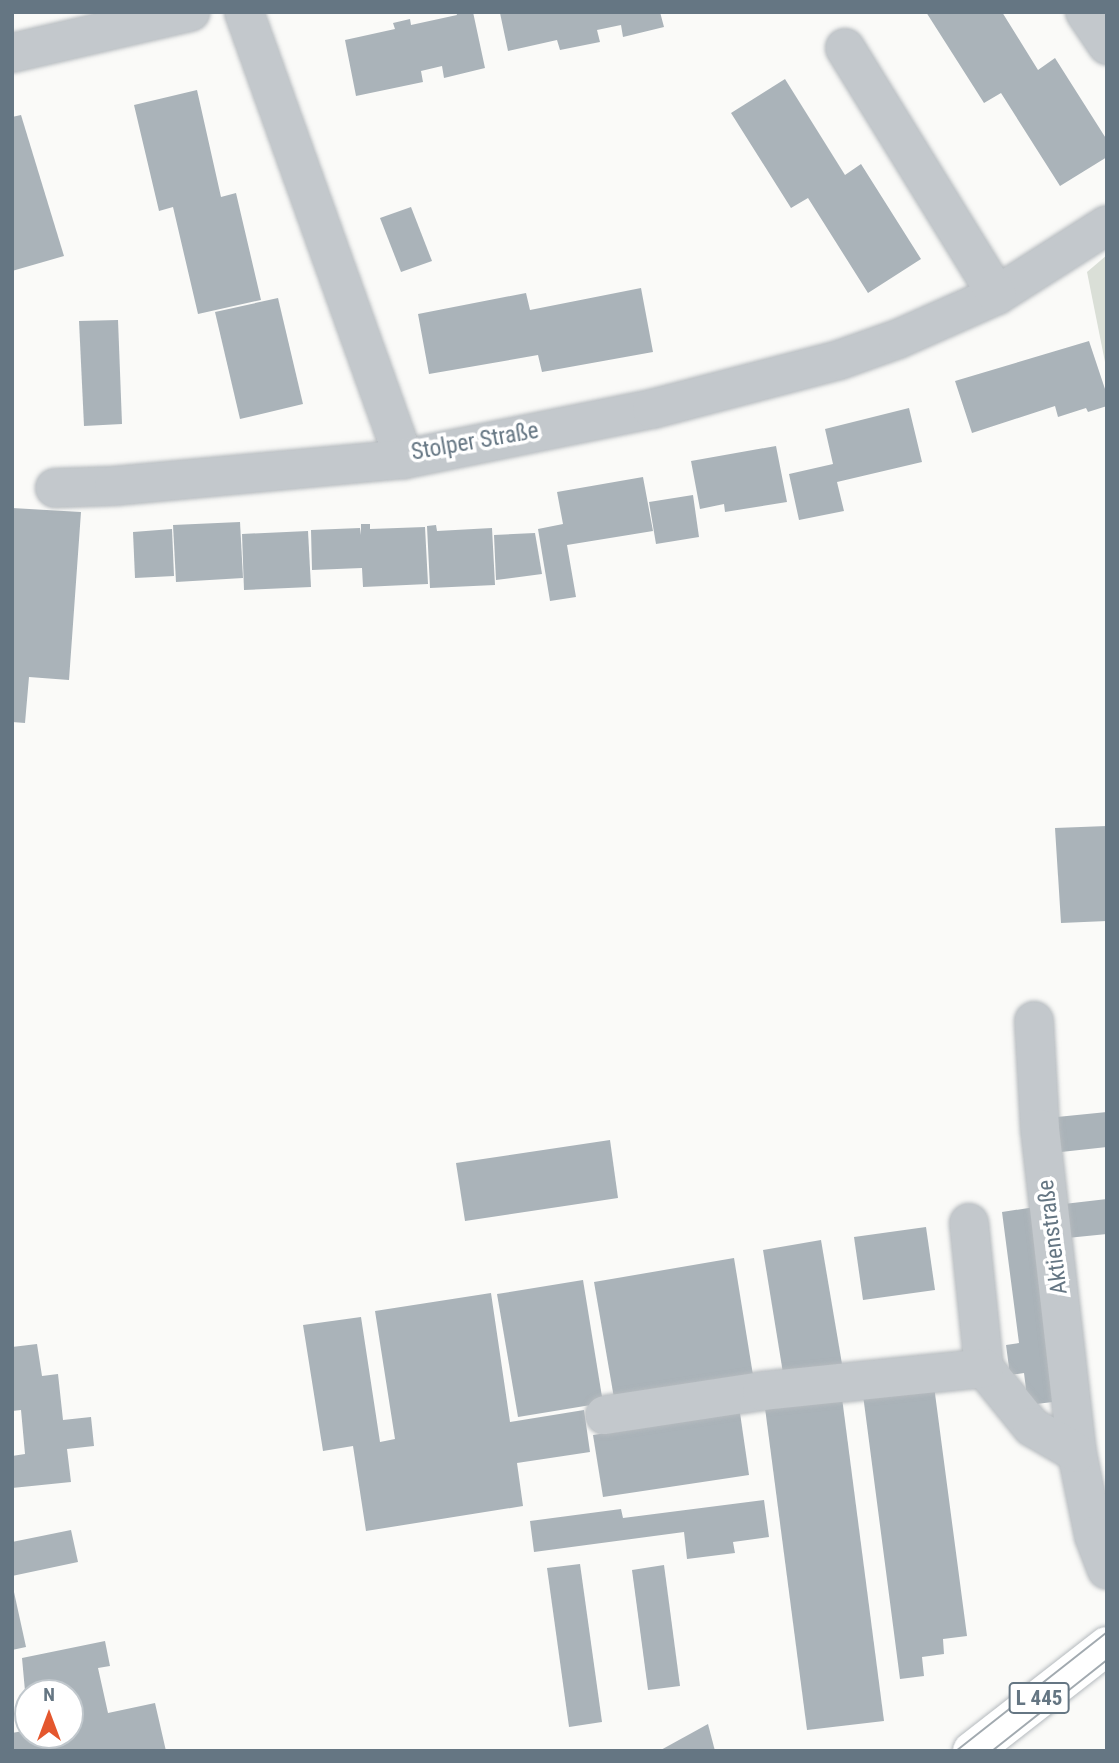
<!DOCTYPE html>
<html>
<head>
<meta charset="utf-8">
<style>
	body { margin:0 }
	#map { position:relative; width:1119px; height:1763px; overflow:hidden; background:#fafaf8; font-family:"Roboto Condensed",sans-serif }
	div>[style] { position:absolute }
	.green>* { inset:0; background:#dadfd7 }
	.building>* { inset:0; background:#aab3b9 }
	.roads { filter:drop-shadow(0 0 2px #b5babe) drop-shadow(0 0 2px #b5babe) }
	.minor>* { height:38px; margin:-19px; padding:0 19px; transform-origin:19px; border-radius:19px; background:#c3c8cc }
	.major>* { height:38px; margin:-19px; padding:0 19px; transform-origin:19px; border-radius:19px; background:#fff }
	.tram>* { height:2px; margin:-1px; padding:0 1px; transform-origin:1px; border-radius:1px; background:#a2aab0 }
	span { translate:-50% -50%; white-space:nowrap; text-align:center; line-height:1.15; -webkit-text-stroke:7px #fff; paint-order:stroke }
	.shield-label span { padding:2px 5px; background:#fff; border:2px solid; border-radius:5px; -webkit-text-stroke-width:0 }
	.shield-label { font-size:21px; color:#657683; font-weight:700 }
	.street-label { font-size:23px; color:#657683 }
	.frame { position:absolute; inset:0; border:14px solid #657683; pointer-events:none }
	.north { position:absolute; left:14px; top:1679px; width:70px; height:70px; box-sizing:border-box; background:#fff; border:2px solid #c1c8cd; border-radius:50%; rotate:0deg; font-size:19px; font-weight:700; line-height:28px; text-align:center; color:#657683 }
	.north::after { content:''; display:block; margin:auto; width:24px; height:32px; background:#e4572e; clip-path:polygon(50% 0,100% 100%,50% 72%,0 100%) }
</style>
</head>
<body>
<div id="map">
	<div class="green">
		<i style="clip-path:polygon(1107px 255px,1107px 372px,1087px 272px)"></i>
	</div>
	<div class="building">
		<i style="clip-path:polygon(456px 12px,473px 12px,485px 68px,444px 78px,442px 66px,421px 71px,423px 82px,356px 96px,345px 40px,395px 29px,393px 23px,410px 19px,411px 25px,457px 15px)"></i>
		<i style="clip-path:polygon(660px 12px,664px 27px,623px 37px,621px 25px,597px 30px,600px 42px,560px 50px,557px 40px,508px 51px,500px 13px)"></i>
		<i style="clip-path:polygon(926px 12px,1002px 12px,1038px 70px,1055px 58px,1107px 140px,1107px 157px,1060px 186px,1001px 93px,984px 103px)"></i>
		<i style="clip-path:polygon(785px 79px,845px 175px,861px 164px,921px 259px,868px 293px,808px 198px,791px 208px,731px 113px)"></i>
		<i style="clip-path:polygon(197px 90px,221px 197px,236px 193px,261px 300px,198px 314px,173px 207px,159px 211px,134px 105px)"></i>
		<i style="clip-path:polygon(21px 115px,64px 256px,12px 271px,12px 117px)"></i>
		<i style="clip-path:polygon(411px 207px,432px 261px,401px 272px,380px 218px)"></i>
		<i style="clip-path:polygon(641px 288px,653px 352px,542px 372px,538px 355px,429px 374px,418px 314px,526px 293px,530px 310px)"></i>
		<i style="clip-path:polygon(278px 298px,303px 404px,240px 419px,215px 312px)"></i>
		<i style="clip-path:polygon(118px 320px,122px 424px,84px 426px,79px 321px)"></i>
		<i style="clip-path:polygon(1089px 341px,1107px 395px,1107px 406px,1088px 412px,1086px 408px,1058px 417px,1055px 406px,972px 433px,955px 381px)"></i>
		<i style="clip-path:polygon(909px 408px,922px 462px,837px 482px,844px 511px,799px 520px,789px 474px,833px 464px,825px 429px)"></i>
		<i style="clip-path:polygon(776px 446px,787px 502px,725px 512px,724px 504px,700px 509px,691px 461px)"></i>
		<i style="clip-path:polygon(643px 477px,653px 531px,567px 545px,576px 597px,550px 601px,538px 529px,563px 524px,557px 492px)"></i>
		<i style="clip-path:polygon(693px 495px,699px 537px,656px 544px,649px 502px)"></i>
		<i style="clip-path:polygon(12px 508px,81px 512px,69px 680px,29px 677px,25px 723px,12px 722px)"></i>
		<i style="clip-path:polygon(240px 522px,243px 578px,176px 582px,173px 525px)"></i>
		<i style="clip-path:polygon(361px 524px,370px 524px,370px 529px,425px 527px,428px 584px,363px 587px,362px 568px,312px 570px,311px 530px,360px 528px,361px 535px)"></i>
		<i style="clip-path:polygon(436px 525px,437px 531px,492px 528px,495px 585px,430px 588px,427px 526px)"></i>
		<i style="clip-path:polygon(172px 529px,174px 576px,135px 578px,133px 532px)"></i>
		<i style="clip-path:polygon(308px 531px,311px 587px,244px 590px,242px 534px)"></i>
		<i style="clip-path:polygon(535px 533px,542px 574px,496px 580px,494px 535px)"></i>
		<i style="clip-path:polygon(1107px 826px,1107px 921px,1061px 923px,1055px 828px)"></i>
		<i style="clip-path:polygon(1107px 1112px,1107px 1147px,1061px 1152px,1057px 1117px)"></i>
		<i style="clip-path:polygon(610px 1140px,618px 1198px,465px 1221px,456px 1163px)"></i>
		<i style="clip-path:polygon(1107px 1199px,1107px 1234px,1067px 1238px,1064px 1204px)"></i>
		<i style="clip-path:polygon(1035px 1207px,1061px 1401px,1028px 1405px,1024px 1373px,1010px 1375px,1006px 1345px,1019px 1343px,1002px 1212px)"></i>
		<i style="clip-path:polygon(926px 1227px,935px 1290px,863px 1300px,854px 1237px)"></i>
		<i style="clip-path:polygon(821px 1240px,842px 1364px,783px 1373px,763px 1250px)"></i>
		<i style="clip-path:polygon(734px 1258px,753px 1375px,614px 1398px,594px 1282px)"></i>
		<i style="clip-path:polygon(583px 1280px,603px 1403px,518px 1417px,497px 1294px)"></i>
		<i style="clip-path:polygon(491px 1293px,510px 1422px,584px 1410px,590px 1452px,517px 1463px,523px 1506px,366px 1531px,353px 1446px,323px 1451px,303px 1325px,361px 1317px,380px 1442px,395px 1439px,375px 1311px)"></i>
		<i style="clip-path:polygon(37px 1344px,42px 1376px,58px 1374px,63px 1420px,91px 1417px,94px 1446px,67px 1449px,71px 1482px,12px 1488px,12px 1456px,25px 1454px,21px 1410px,12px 1411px,12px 1347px)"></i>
		<i style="clip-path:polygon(934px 1386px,967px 1636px,943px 1639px,944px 1654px,922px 1657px,924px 1676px,900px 1679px,863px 1395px)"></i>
		<i style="clip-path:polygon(842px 1398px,884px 1721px,807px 1730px,765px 1408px)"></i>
		<i style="clip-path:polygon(740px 1413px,749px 1475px,603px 1497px,593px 1435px)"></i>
		<i style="clip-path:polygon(764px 1500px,769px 1537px,733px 1542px,735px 1553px,687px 1559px,684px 1532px,534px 1552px,530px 1521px,621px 1509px,623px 1518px)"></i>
		<i style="clip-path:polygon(71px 1530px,78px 1562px,12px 1576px,12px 1542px)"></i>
		<i style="clip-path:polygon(580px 1564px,602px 1722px,569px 1727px,547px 1568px)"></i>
		<i style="clip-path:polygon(664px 1565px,680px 1686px,648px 1690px,632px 1570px)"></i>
		<i style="clip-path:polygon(12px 1583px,26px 1647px,12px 1650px)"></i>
		<i style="clip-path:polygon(105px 1641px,110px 1666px,98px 1668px,108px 1713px,155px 1703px,166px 1751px,12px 1751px,12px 1733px,28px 1730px,28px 1735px,70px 1735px,70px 1693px,28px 1693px,27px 1713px,22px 1658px)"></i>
		<i style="clip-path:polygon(708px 1724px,715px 1751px,659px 1751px)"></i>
	</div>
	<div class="roads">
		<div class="minor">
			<i style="left:244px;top:12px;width:475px;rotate:70.3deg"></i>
			<i style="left:404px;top:459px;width:253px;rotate:-11.4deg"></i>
			<i style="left:652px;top:409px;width:193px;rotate:-14.7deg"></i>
			<i style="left:839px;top:360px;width:63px;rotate:-19.6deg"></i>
			<i style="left:898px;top:339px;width:108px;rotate:-24deg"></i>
			<i style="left:997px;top:295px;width:130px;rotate:-32.5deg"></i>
			<i style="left:1085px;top:12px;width:40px;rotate:56deg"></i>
			<i style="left:845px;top:48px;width:290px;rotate:58.4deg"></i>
			<i style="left:12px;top:53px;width:183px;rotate:-13deg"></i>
			<i style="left:55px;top:488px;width:59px;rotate:-1.9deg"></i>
			<i style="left:114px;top:486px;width:291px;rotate:-5.3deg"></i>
			<i style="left:1034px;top:1021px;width:108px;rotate:86.8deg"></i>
			<i style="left:1040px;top:1129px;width:326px;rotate:83.5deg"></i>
			<i style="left:1077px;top:1453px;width:85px;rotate:78.4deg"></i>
			<i style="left:1094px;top:1536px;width:36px;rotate:69deg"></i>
			<i style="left:969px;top:1223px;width:146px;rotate:84.1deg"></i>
			<i style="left:984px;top:1368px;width:76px;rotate:50.9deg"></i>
			<i style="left:1032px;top:1427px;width:52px;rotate:30deg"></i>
			<i style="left:605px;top:1415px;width:159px;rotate:-8.7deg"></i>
			<i style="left:762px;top:1391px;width:223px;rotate:-5.9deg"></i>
		</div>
		<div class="major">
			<i style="left:972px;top:1751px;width:171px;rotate:-37.9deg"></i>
		</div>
	</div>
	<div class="tram">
		<i style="left:956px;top:1751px;width:192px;rotate:-38.2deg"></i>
		<i style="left:992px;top:1751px;width:147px;rotate:-38.4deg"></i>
	</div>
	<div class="shield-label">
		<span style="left:1039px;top:1698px">L 445</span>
	</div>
	<div class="street-label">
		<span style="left:475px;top:442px;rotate:-10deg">Stolper Straße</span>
		<span style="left:1053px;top:1237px;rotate:-97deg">Aktienstraße</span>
	</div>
	<div class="frame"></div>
	<div class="north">N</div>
</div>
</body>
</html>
